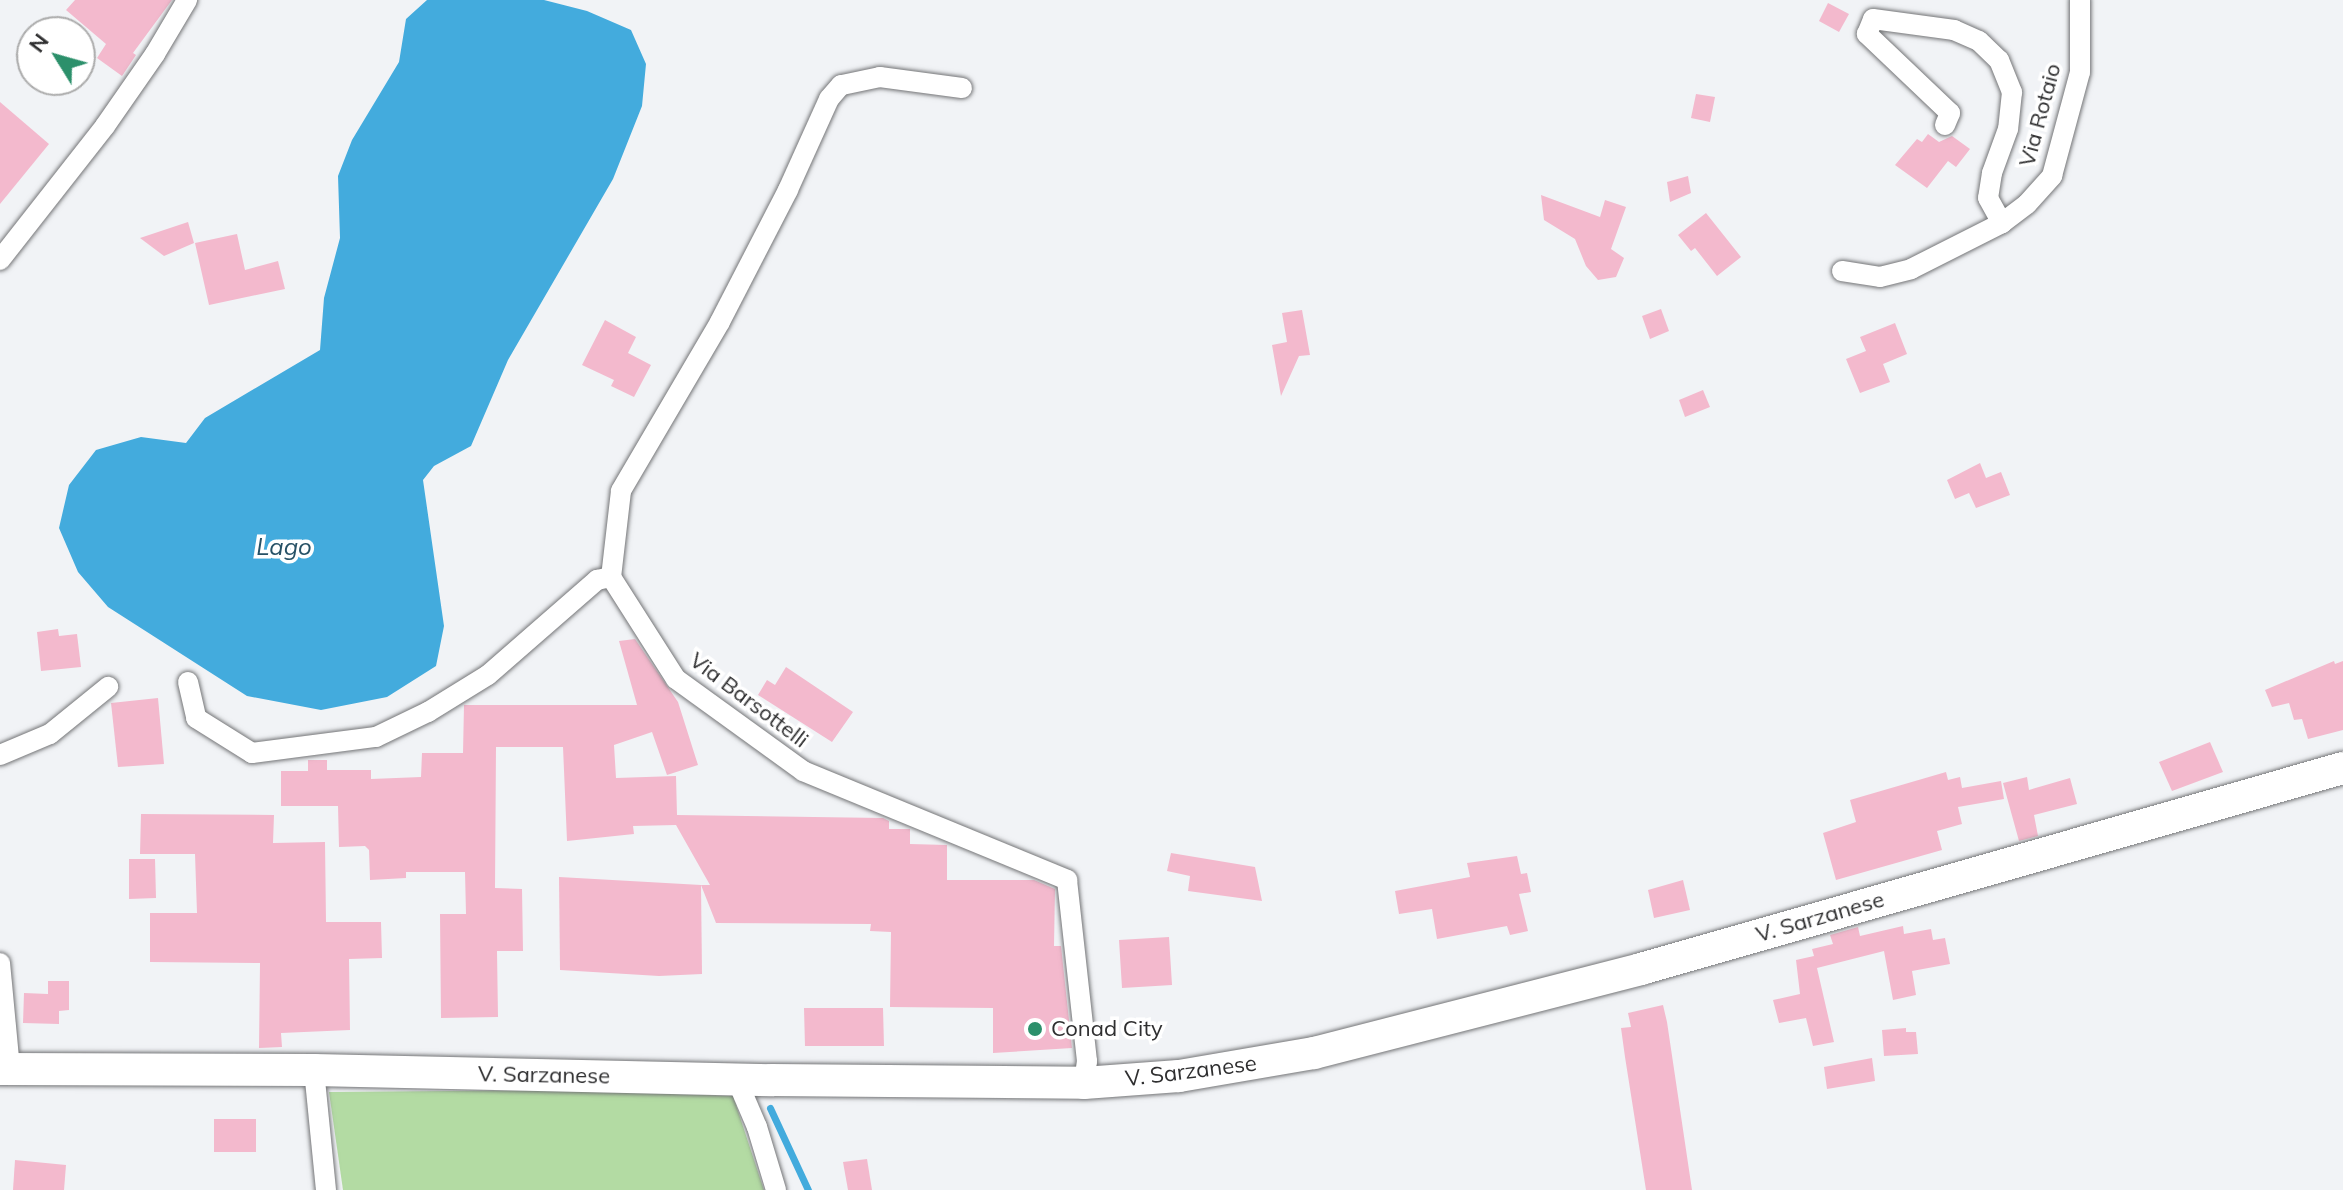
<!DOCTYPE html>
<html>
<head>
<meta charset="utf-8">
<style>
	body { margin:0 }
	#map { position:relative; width:2343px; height:1190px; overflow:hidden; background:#f1f3f6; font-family:Mulish,sans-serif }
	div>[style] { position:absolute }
	.green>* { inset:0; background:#b3dba3 }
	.water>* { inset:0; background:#43abdd }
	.stream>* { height:7px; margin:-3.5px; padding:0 3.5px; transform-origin:3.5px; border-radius:3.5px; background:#43abdd }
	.building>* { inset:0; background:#f3b9cd }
	.roads { filter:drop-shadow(0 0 2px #747577) drop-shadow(0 0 2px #747577) }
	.minor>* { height:20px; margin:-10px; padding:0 10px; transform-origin:10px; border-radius:10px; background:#fff }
	.primary>* { height:32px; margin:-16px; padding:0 16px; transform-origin:16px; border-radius:16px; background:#fff }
	.dots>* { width:22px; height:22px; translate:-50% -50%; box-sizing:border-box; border:4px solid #fff; border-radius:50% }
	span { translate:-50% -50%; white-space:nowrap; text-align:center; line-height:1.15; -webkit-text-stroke:7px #fff; paint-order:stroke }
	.street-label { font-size:22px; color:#2f2f30 }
	.poi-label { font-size:22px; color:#2f2f30 }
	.left { translate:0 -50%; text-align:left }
	.water-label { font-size:24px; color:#265166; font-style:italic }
	.north { position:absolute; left:16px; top:16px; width:80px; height:80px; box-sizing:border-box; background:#fff; border:2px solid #acacac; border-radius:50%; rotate:307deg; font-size:22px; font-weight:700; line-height:32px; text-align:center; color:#2f2f30 }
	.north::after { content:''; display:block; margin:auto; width:28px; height:36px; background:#2c906b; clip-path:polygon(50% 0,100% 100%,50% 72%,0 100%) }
</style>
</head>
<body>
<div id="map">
	<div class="green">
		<i style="clip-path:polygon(556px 1090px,733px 1096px,764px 1190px,343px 1190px,329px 1092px)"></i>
	</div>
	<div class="water">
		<i style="clip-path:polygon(427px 0,544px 0,587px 11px,631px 30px,646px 64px,642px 106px,613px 179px,508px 360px,471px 446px,434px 466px,423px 480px,444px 626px,436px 666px,387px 697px,321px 710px,247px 696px,108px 607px,78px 572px,59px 528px,69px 485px,96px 450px,141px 437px,186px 443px,205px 418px,320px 350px,324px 298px,340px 238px,338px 176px,352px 140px,399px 62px,406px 19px)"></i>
	</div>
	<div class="stream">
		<i style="left:770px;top:1108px;width:90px;rotate:65.1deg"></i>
	</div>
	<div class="building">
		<i style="clip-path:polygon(75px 0,172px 0,133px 53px,136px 55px,122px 76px,97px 58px,106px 44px,66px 10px)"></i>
		<i style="clip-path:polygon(1828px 3px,1849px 14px,1839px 32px,1819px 21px)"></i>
		<i style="clip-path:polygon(1696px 94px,1715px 97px,1710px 122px,1691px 118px)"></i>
		<i style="clip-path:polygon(0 102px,49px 144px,0 204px)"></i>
		<i style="clip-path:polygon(1928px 134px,1939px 142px,1952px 136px,1970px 149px,1956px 167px,1948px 161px,1927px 188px,1895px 165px,1917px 139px,1922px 142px)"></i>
		<i style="clip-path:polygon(1688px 176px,1691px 193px,1670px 202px,1667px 182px)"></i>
		<i style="clip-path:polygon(1541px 195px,1600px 217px,1605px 200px,1626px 207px,1611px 249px,1624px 258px,1616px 277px,1598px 280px,1586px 266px,1575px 239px,1544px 220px)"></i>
		<i style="clip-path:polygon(1706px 213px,1741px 257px,1717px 276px,1695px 248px,1691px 251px,1678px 235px)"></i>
		<i style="clip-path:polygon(188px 222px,194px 243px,164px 256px,140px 238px)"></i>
		<i style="clip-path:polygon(237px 234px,245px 270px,278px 261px,285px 289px,209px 305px,195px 243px)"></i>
		<i style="clip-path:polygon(1661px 309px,1669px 331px,1650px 339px,1642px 316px)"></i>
		<i style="clip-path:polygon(1302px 310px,1310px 355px,1299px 356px,1281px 396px,1272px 345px,1287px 342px,1282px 313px)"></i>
		<i style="clip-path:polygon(605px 320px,636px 337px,628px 353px,651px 365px,634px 397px,611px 386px,614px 380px,582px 365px)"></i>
		<i style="clip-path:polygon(1895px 323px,1907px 354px,1883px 364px,1890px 382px,1860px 393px,1846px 359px,1866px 351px,1860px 337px)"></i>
		<i style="clip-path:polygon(1703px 390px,1710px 407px,1685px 417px,1679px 400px)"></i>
		<i style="clip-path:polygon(1980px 463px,1986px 478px,2001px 472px,2010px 495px,1976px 508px,1969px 493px,1955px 499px,1947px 480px)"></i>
		<i style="clip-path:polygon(58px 629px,59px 636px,77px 634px,81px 667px,41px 671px,37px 632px)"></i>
		<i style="clip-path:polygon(635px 639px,678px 702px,698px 765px,667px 775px,652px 732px,614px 745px,616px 778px,676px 776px,677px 815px,883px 818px,889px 821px,889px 829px,910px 829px,910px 844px,947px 845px,947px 880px,1034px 880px,1055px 889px,1054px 946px,1061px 946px,1072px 1048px,993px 1053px,993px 1008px,890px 1007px,891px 932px,870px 931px,871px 924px,716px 923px,701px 885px,710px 885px,676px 825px,633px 826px,634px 834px,567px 841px,563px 747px,496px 747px,495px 888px,522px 889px,523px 951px,497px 951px,498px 1017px,441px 1018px,440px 914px,466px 914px,465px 872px,406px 872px,406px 878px,370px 880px,369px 850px,365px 846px,339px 847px,338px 806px,281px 806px,281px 771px,308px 771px,308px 760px,327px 760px,327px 770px,371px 770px,371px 779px,421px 777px,422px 753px,463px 753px,464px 705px,637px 705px,619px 641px)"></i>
		<i style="clip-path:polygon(2334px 661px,2335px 664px,2343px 661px,2343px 730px,2308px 739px,2302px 719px,2294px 720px,2289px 703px,2272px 707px,2265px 690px)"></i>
		<i style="clip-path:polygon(786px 667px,853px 712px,832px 742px,758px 695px,767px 680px,775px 685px)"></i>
		<i style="clip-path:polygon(158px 698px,164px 764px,118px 767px,111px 703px)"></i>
		<i style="clip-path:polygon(2210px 742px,2223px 772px,2172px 791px,2159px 762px)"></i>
		<i style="clip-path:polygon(1946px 772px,1948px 780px,1960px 777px,1962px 788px,2001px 781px,2004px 799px,1958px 807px,1962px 824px,1937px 831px,1942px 850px,1836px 880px,1823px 833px,1856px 822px,1850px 800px)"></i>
		<i style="clip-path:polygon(2027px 777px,2029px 790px,2070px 778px,2077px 804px,2034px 815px,2038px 836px,2019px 841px,2003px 783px)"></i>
		<i style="clip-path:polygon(141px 814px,274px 815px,273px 843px,325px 842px,326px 922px,381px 922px,382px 958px,349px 959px,350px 1030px,281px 1033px,282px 1047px,259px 1048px,260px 963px,150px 962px,150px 913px,197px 913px,195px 854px,140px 854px)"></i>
		<i style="clip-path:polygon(1171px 853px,1255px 867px,1262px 901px,1188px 891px,1190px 876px,1167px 871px)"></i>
		<i style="clip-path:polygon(1517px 856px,1521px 874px,1527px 873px,1531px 892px,1519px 894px,1528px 931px,1510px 935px,1507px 926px,1437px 939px,1432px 909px,1399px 914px,1395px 891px,1470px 877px,1467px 863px)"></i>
		<i style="clip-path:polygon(129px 859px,155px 859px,156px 898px,129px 899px)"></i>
		<i style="clip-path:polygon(559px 877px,701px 885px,702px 974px,659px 976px,560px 970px)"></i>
		<i style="clip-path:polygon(1683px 880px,1690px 910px,1654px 918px,1648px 890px)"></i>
		<i style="clip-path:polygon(1903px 926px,1904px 934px,1931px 929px,1933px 940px,1945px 938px,1950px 964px,1912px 971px,1916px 995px,1893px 1000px,1884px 951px,1817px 968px,1834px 1042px,1813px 1046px,1806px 1018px,1779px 1023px,1773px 1000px,1800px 994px,1796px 960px,1814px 956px,1812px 949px,1833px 944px,1830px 935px,1858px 927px,1860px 936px)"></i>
		<i style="clip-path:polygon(1169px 937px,1172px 985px,1122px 988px,1119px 940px)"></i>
		<i style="clip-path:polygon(48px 981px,69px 981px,69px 1010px,59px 1011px,59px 1024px,23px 1023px,24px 993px,48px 994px)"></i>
		<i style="clip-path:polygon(1663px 1005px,1667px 1022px,1692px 1190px,1646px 1190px,1625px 1057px,1621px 1028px,1631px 1027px,1628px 1013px)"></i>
		<i style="clip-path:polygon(804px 1008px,883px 1008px,884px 1046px,805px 1046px)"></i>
		<i style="clip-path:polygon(1906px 1028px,1906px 1032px,1916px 1032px,1918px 1054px,1884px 1056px,1882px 1030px)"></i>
		<i style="clip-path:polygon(1872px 1058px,1875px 1081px,1827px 1089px,1824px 1067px)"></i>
		<i style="clip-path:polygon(214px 1119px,256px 1119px,256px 1152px,214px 1152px)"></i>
		<i style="clip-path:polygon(867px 1159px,872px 1190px,848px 1190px,843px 1162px)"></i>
		<i style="clip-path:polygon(15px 1160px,66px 1165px,64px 1190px,13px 1190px)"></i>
	</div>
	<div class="roads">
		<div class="minor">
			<i style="left:962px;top:88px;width:83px;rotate:-172.4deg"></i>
			<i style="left:880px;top:77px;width:40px;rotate:168deg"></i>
			<i style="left:841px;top:85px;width:18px;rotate:131deg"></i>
			<i style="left:829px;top:99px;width:100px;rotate:114.3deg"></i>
			<i style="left:788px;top:190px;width:148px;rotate:117.3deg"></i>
			<i style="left:720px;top:322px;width:196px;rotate:120.4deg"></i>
			<i style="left:621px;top:491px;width:87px;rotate:96.6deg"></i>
			<i style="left:611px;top:577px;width:121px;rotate:57.5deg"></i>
			<i style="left:676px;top:679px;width:157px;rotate:35.9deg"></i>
			<i style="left:803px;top:771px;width:286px;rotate:22.4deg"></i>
			<i style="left:1067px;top:880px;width:182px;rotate:83.7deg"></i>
			<i style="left:1087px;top:1061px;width:22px;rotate:98deg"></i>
			<i style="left:1945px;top:125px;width:13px;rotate:-67deg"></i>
			<i style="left:1950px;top:113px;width:115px;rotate:-136.4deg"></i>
			<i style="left:1867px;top:34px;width:16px;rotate:-68deg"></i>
			<i style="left:1873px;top:19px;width:82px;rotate:7.7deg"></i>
			<i style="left:1954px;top:30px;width:27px;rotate:24deg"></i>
			<i style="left:1979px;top:41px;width:28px;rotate:44deg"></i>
			<i style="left:1999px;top:60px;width:35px;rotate:68deg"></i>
			<i style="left:2012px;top:92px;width:37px;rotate:96deg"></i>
			<i style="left:2008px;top:129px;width:47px;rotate:110deg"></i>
			<i style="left:1992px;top:173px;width:25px;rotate:99deg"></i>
			<i style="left:1988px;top:198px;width:29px;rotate:61deg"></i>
			<i style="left:0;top:260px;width:170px;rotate:-51.9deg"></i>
			<i style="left:105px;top:126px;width:88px;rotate:-55.2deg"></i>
			<i style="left:155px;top:54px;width:63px;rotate:-59.3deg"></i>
			<i style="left:1842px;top:271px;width:38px;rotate:9deg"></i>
			<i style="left:1880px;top:277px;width:32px;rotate:-14deg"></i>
			<i style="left:1911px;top:269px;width:102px;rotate:-26.8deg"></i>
			<i style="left:2002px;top:223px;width:31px;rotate:-37deg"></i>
			<i style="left:2027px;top:204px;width:38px;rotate:-48deg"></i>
			<i style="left:2052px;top:176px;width:108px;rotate:-74.9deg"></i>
			<i style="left:2080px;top:72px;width:72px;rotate:-90deg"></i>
			<i style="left:188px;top:682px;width:37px;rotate:77deg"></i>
			<i style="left:196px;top:718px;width:66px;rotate:32deg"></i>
			<i style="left:252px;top:753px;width:125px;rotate:-7.4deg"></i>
			<i style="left:376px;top:737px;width:58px;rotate:-25.7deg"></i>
			<i style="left:428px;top:712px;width:70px;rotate:-31.7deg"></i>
			<i style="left:488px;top:675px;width:145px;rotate:-41.1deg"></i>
			<i style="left:597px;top:580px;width:14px;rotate:-12deg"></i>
			<i style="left:0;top:755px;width:54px;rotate:-22.8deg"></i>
			<i style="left:50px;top:734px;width:75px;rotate:-39deg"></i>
			<i style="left:0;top:963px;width:106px;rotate:84.6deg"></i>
			<i style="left:314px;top:1070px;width:121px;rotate:84.3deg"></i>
			<i style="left:736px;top:1078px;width:53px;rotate:66.8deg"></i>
			<i style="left:757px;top:1127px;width:66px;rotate:73.2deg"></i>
		</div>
		<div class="primary">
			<i style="left:0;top:1069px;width:314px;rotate:0.2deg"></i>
			<i style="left:314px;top:1070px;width:457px;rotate:1.3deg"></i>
			<i style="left:771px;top:1080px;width:313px;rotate:0.5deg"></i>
			<i style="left:1084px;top:1083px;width:95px;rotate:-4.2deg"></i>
			<i style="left:1179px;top:1076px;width:137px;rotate:-9.7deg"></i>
			<i style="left:1314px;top:1053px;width:338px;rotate:-14.4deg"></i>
			<i style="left:1641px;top:969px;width:730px;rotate:-15.98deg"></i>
		</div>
	</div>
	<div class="dots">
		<i style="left:1035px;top:1029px;background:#2c906b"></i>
	</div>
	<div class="street-label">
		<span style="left:2040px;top:115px;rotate:-75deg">Via Rotaio</span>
		<span style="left:749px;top:700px;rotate:37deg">Via Barsottelli</span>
		<span style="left:1820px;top:917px;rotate:-16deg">V. Sarzanese</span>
		<span style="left:1191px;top:1071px;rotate:-7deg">V. Sarzanese</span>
		<span style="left:544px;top:1075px;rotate:1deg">V. Sarzanese</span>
	</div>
	<div class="poi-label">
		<span class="left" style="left:1051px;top:1029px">Conad City</span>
	</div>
	<div class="water-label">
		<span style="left:284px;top:547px">Lago</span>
	</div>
	<div class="north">N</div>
</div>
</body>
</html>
